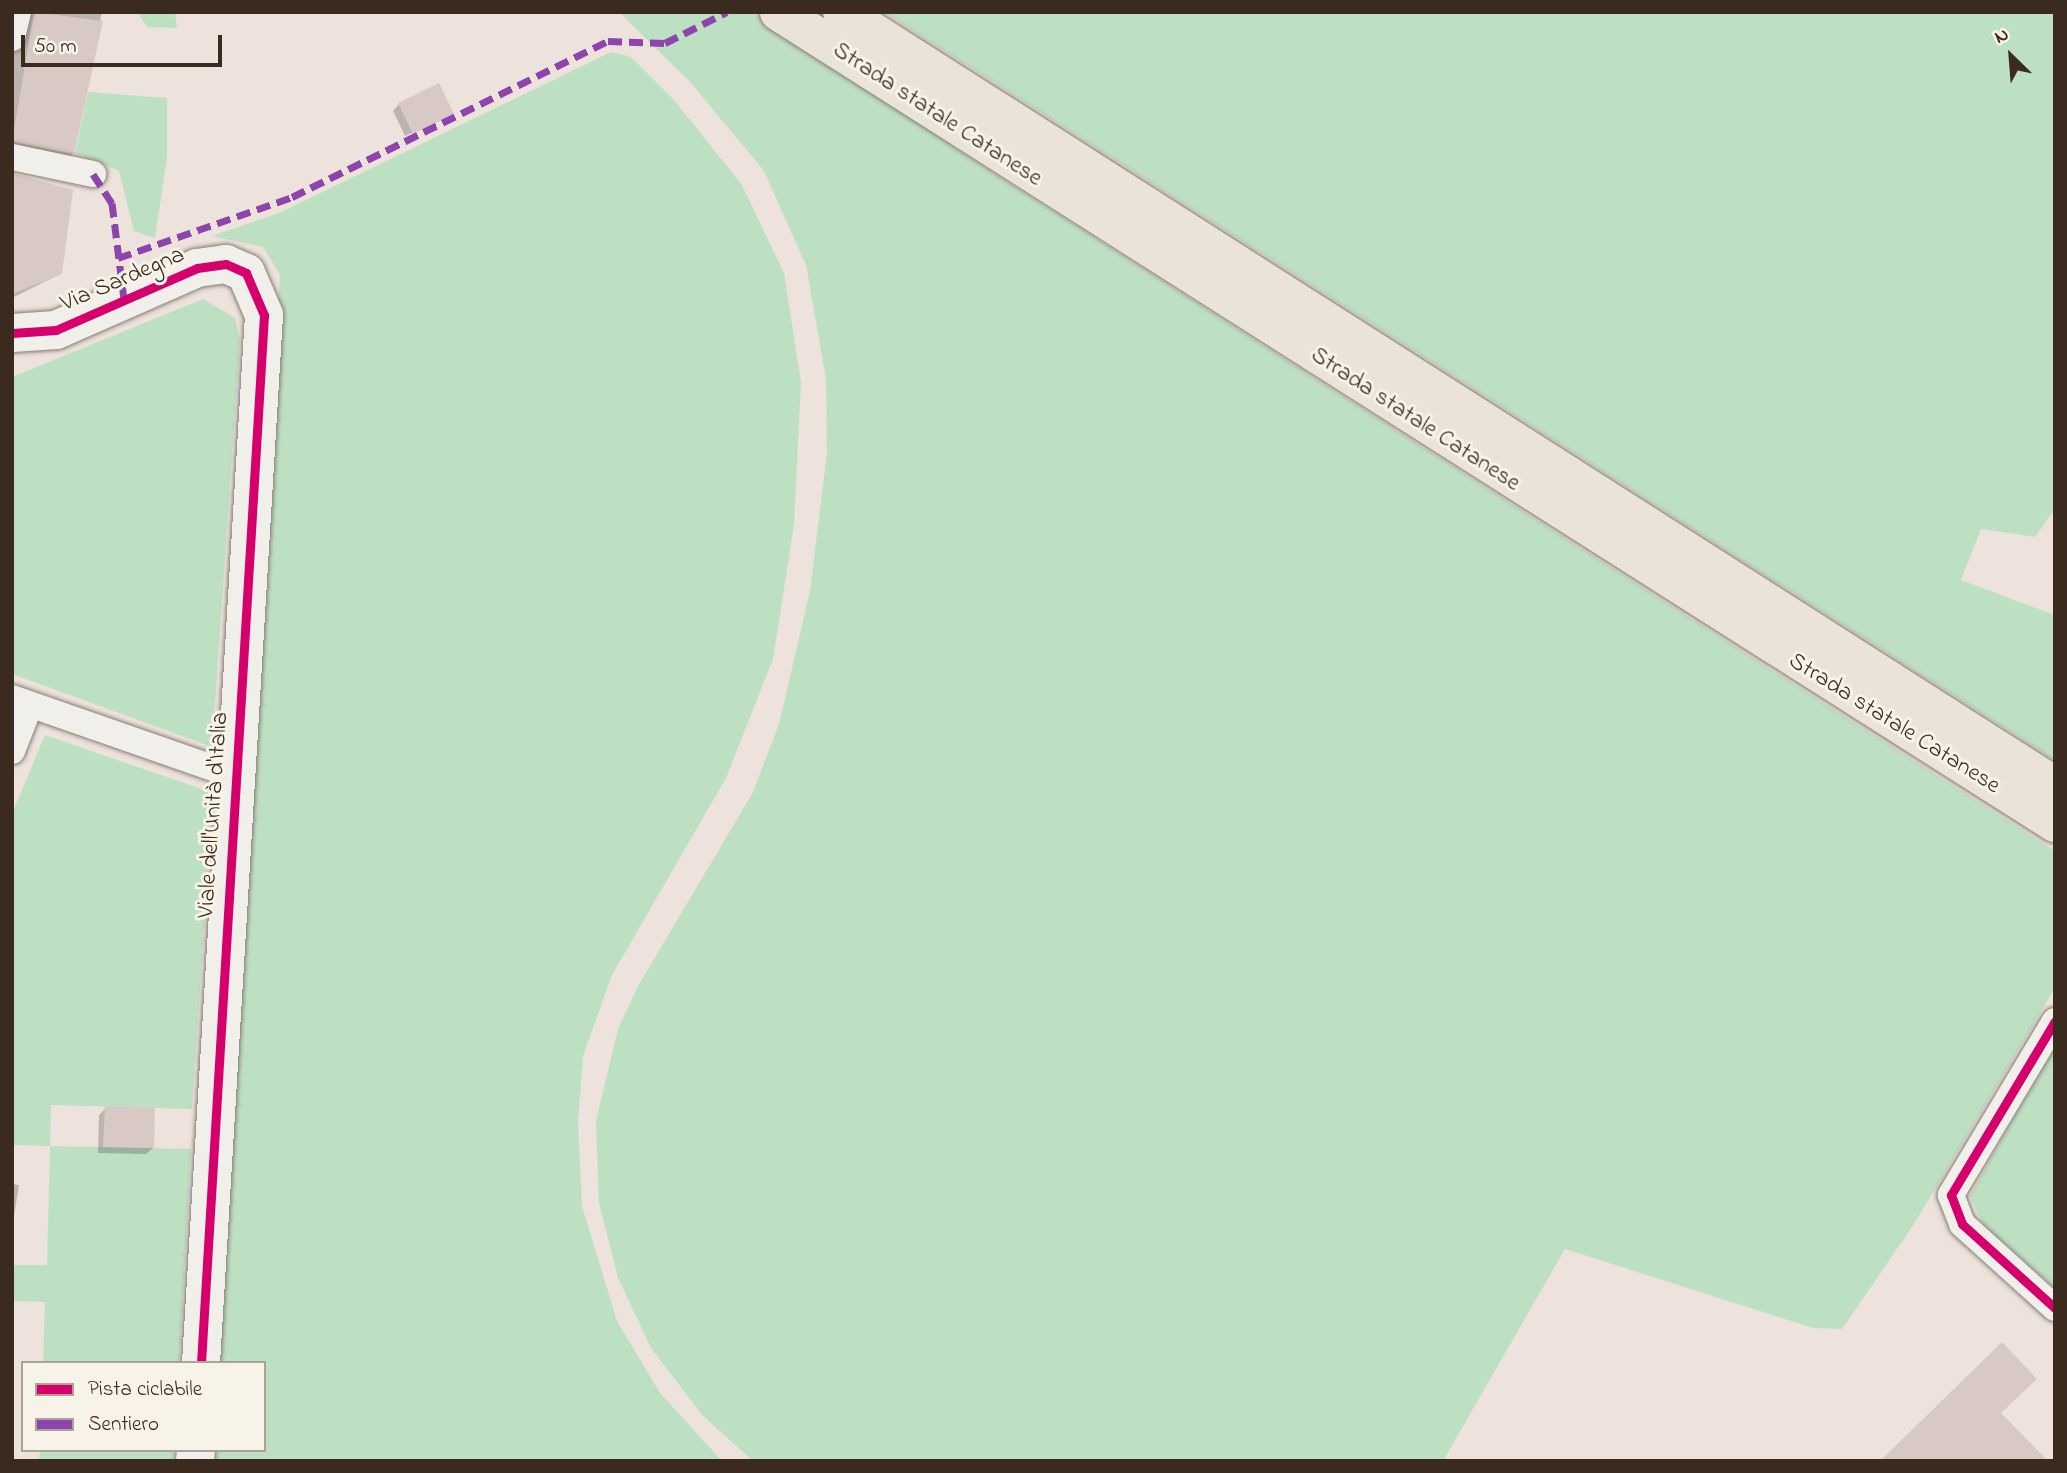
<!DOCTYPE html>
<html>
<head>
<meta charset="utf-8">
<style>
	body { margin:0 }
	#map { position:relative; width:2067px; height:1473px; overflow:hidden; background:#ede2dc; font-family:"Indie Flower",sans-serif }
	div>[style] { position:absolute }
	.green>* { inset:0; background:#bee0c2 }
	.shadow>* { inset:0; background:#0003 }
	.building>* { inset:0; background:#d9c9c5 }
	.roads { filter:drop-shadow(0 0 2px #867e78) drop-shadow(0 0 2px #867e78) }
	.street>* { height:26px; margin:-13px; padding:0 13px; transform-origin:13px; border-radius:13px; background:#f1efea }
	.secondary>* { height:38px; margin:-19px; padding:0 19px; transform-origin:19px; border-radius:19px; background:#f1efea }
	.primary>* { height:38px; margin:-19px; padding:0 19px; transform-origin:19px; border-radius:19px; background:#eae4d8 }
	.quiet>* { height:7px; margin-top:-3.5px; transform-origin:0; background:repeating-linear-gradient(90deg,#8e44ad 0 14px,transparent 0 21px) }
	.cycleway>* { height:9px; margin:-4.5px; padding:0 4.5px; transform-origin:4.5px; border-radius:4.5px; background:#d6006c }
	span { translate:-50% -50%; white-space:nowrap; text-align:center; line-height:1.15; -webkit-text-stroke:6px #f7f3e8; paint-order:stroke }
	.street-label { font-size:24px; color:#3b2a1e }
	.frame { position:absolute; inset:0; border:14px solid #3b2a1e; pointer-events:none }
	.legend { position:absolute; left:21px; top:1361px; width:245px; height:91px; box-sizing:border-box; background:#f7f3e8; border:2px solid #aca397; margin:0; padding:9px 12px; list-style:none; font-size:21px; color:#3b2a1e }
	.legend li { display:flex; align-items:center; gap:14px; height:35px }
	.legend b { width:35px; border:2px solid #aca397 }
	.north { position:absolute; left:1976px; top:21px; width:70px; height:70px; -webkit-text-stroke:5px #f7f3e8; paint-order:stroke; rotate:335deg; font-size:19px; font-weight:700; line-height:28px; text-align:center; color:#3b2a1e }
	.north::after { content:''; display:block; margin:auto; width:24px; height:32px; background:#3b2a1e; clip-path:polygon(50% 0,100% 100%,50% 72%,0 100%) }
	.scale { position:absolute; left:21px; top:35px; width:201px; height:32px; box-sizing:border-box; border:4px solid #3b2a1e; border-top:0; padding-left:9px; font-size:21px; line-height:24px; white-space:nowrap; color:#3b2a1e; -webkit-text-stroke:5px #f7f3e8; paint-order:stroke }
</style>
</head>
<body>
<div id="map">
	<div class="green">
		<i style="clip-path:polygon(137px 12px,175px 12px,177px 28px,147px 27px)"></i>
		<i style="clip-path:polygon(619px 12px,752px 12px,987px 169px,2055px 851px,2055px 988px,1914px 1224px,1842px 1329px,1813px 1328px,1565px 1249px,1443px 1461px,753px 1461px,702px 1415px,651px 1348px,618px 1278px,599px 1203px,596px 1121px,618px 1029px,638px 986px,752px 794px,779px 724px,810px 591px,827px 453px,826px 379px,806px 265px,764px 171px,691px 83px)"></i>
		<i style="clip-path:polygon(884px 12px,2055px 12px,2055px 509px,2035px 537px,1981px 529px,1961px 580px,2055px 615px,2055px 760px)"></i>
		<i style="clip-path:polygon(611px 52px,631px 57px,674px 100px,742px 185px,784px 273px,801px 382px,794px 525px,773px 659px,726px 778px,612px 975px,583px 1056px,578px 1122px,582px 1206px,617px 1321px,660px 1393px,722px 1461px,212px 1461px,212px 1450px,264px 1450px,264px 1363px,217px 1363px,280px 275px,263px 247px,212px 236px,279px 213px)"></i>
		<i style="clip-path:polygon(88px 92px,167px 98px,167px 158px,155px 238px,134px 231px,119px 171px,75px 153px)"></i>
		<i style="clip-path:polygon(203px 299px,235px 318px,240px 339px,212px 747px,12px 674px,12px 377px)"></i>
		<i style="clip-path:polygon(45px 735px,213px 793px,192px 1109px,51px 1105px,50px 1146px,191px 1149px,179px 1363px,43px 1363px,45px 1302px,12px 1301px,12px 1265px,47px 1265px,50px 1146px,12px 1145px,12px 814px)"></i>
		<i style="clip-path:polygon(2055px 1043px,2055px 1288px,1983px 1224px,1970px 1196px)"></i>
		<i style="clip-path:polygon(40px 1450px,174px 1450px,173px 1461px,39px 1461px)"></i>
	</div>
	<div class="shadow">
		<i style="clip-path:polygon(30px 12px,102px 12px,73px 153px,64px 162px,12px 151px,12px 54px)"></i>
		<i style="clip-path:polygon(399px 104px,452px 114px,405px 136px,393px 111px)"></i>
		<i style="clip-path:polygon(12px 174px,60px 274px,12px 298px)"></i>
		<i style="clip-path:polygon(106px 1108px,153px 1148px,146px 1154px,98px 1153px,99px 1115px)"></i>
		<i style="clip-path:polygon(12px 1184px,19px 1185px,12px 1228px)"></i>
	</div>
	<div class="building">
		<i style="clip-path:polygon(34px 12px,103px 21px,74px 154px,12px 142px)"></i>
		<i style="clip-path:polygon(439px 83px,454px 114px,413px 134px,398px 103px)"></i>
		<i style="clip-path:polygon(12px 173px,73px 190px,62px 274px,12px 294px)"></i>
		<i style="clip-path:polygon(105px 1106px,155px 1108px,154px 1148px,103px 1147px)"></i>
		<i style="clip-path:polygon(2002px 1342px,2037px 1379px,2001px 1413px,2048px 1461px,1880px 1461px)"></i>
	</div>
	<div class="roads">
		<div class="street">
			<i style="left:12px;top:38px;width:27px;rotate:-77deg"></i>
			<i style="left:12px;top:157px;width:83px;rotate:11.9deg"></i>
			<i style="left:12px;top:698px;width:237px;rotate:19.2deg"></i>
			<i style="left:12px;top:751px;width:49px;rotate:-68.6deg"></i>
			<i style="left:2055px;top:1021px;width:203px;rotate:120.9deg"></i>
			<i style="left:1951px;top:1195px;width:31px;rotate:69deg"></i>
			<i style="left:1962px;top:1224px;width:125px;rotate:42.1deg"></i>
		</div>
		<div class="secondary">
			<i style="left:12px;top:333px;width:44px;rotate:-3.9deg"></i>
			<i style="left:56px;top:330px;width:154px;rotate:-23.7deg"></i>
			<i style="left:197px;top:268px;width:29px;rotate:-8deg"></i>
			<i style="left:226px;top:264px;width:22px;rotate:24deg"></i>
			<i style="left:246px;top:273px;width:46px;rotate:66.8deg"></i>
			<i style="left:264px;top:315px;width:1050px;rotate:93.44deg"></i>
			<i style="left:195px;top:1461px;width:11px;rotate:-85deg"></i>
		</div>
		<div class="primary">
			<i style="left:779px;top:12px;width:1512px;rotate:32.44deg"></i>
			<i style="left:842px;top:12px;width:1439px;rotate:32.54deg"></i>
		</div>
	</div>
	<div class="quiet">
		<i style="left:93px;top:174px;width:35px;rotate:57deg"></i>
		<i style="left:112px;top:203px;width:98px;rotate:82.9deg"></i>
		<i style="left:118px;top:258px;width:184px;rotate:-19.3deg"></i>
		<i style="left:292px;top:197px;width:352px;rotate:-26.3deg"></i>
		<i style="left:608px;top:41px;width:57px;rotate:2deg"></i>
		<i style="left:665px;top:43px;width:69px;rotate:-26.6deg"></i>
	</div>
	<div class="cycleway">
		<i style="left:12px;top:333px;width:44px;rotate:-3.9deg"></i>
		<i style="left:56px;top:330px;width:154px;rotate:-23.7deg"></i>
		<i style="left:197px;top:268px;width:29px;rotate:-8deg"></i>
		<i style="left:226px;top:264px;width:22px;rotate:24deg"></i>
		<i style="left:246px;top:273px;width:46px;rotate:66.8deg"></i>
		<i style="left:264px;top:315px;width:1050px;rotate:93.44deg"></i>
		<i style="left:2055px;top:1021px;width:203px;rotate:120.9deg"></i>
		<i style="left:1951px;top:1195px;width:31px;rotate:69deg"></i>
		<i style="left:1962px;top:1224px;width:125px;rotate:42.1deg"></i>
	</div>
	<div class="street-label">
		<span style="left:937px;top:115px;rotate:33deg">Strada statale Catanese</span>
		<span style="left:123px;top:280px;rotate:-23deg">Via Sardegna</span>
		<span style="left:1415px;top:420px;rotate:33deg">Strada statale Catanese</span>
		<span style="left:1894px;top:724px;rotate:32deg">Strada statale Catanese</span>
		<span style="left:214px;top:815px;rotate:-86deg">Viale dell'Unità d'Italia</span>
	</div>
	<div class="frame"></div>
	<ul class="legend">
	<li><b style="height:9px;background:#d6006c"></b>Pista ciclabile</li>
	<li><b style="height:9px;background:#8e44ad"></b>Sentiero</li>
	</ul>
	<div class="north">N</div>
	<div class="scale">50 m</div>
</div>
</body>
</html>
